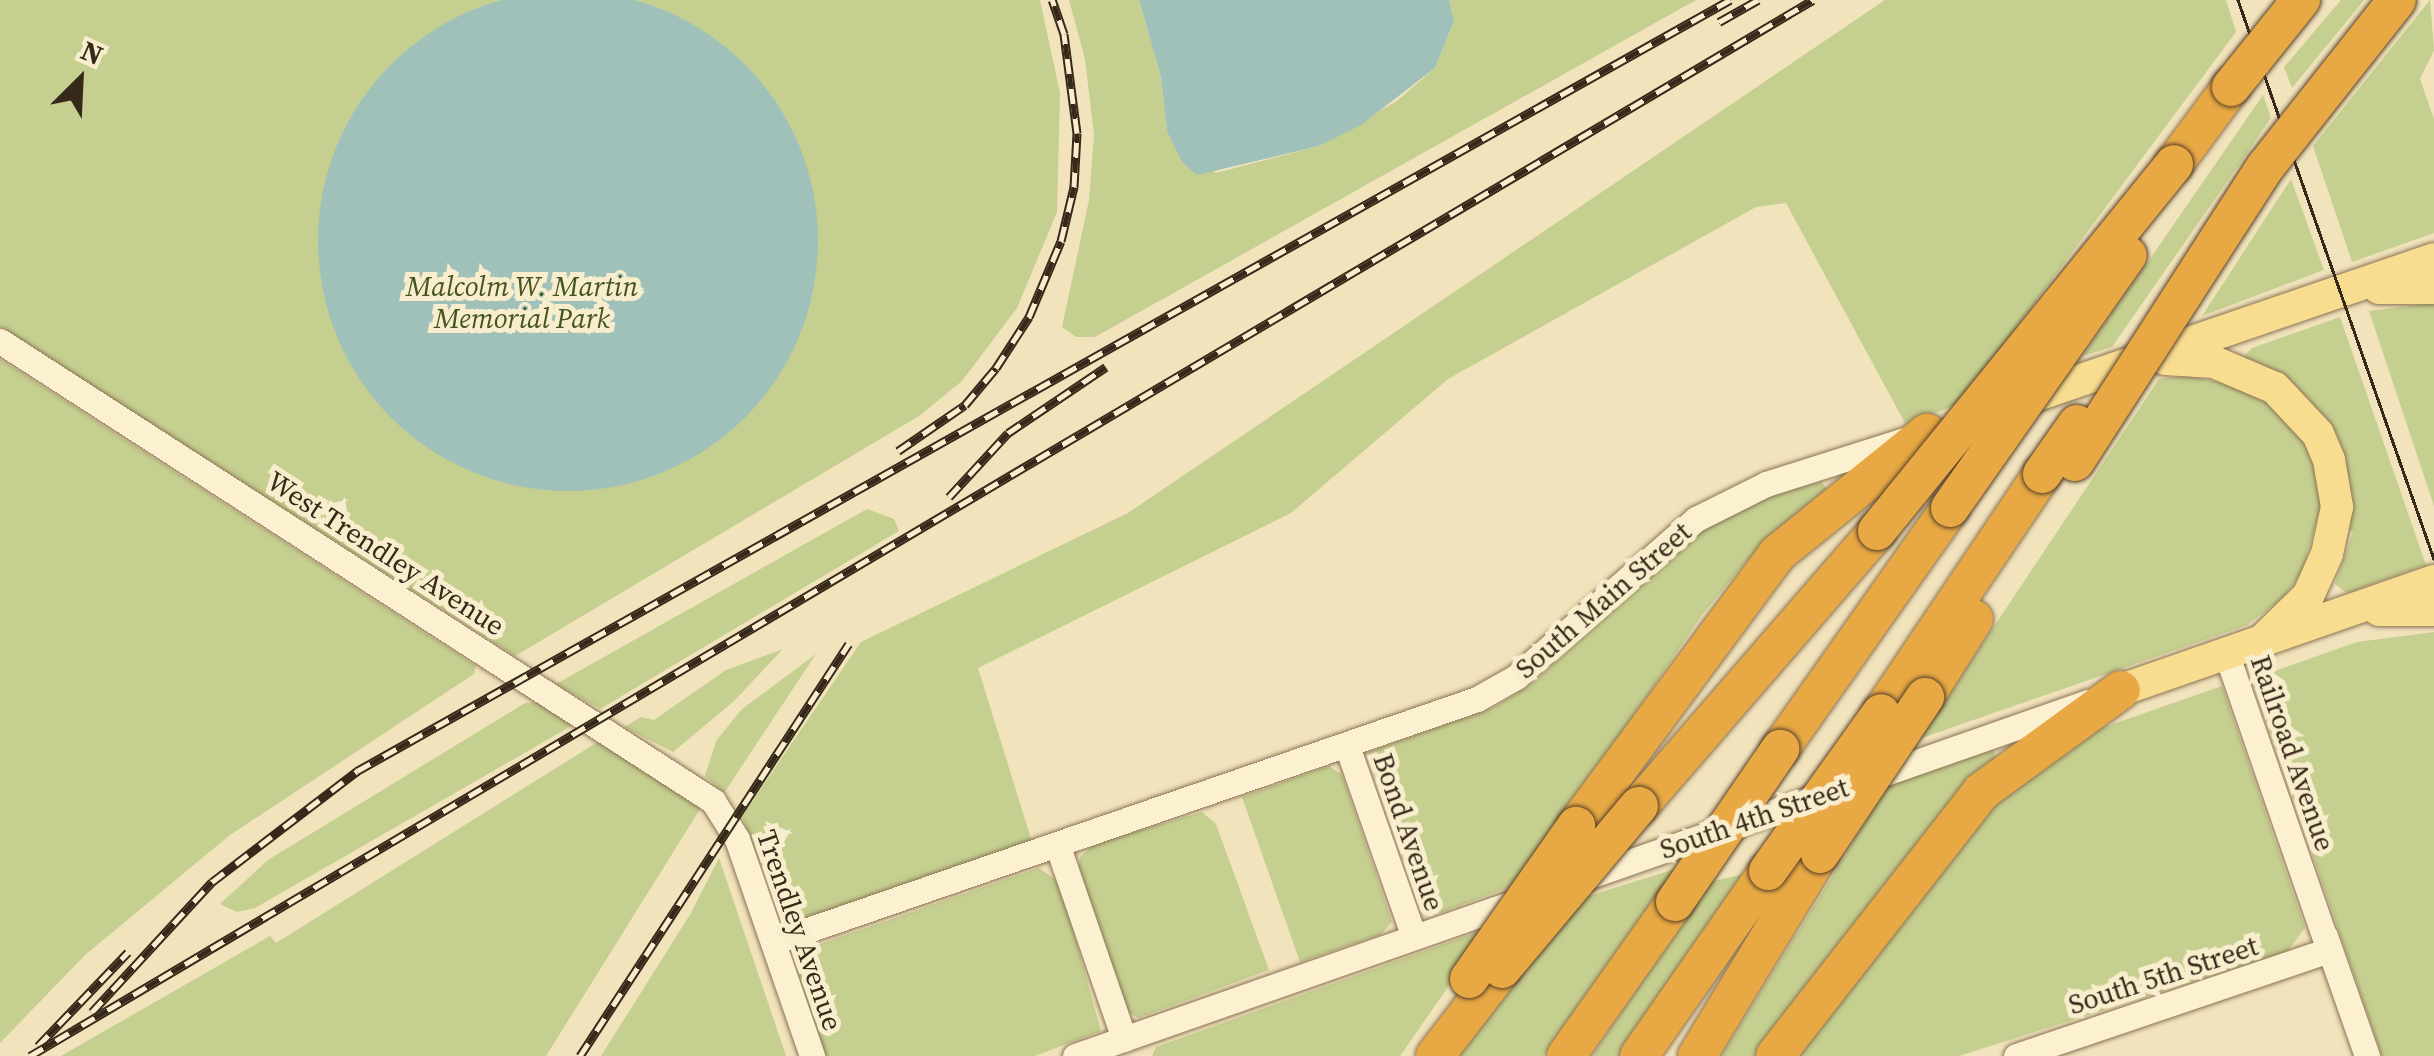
<!DOCTYPE html>
<html>
<head>
<meta charset="utf-8">
<style>
	body { margin:0 }
	#map { position:relative; width:2434px; height:1056px; overflow:hidden; background:#f1e3bc; font-family:"Source Serif 4",serif }
	div>[style] { position:absolute }
	.green>* { inset:0; background:#c5cf8f }
	.water>* { inset:0; background:#a0c1b9 }
	.round { border-radius:50% }
	.roads { filter:drop-shadow(0 0 2px #897354) drop-shadow(0 0 2px #897354) }
	.minor>* { height:25px; margin:-12.5px; padding:0 12.5px; transform-origin:12.5px; border-radius:12.5px; background:#fbf0cf }
	.major>* { height:32px; margin:-16px; padding:0 16px; transform-origin:16px; border-radius:16px; background:#f8dc8f }
	.highway>* { height:38px; margin:-19px; padding:0 19px; transform-origin:19px; border-radius:19px; background:#e8a844 }
	.tram>* { height:2.5px; margin:-1.25px; padding:0 1.25px; transform-origin:1.25px; border-radius:1.25px; background:#37291a }
	.rail>* { height:9px; margin-top:-4.5px; transform-origin:0; background:repeating-linear-gradient(90deg,#f8edcc 0 15px,#37291a 0 30px); box-sizing:border-box; border-block:2px solid #37291a }
	.bridges { filter:drop-shadow(0 0 2px #564029) drop-shadow(0 0 2px #564029) }
	.highway-bridge>* { height:38px; margin:-19px; padding:0 19px; transform-origin:19px; border-radius:19px; background:#e8a844 }
	span { translate:-50% -50%; white-space:nowrap; text-align:center; line-height:1.15; -webkit-text-stroke:10px #f8edcc; paint-order:stroke }
	.park-label { font-size:28px; color:#45551f; font-style:italic }
	.street-label { font-size:28px; color:#37291a }
	.north { position:absolute; left:30px; top:30px; width:100px; height:100px; -webkit-text-stroke:8px #f8edcc; paint-order:stroke; rotate:24deg; font-size:28px; font-weight:700; line-height:40px; text-align:center; color:#37291a }
	.north::after { content:''; display:block; margin:auto; width:35px; height:45px; background:#37291a; clip-path:polygon(50% 0,100% 100%,50% 72%,0 100%) }
</style>
</head>
<body>
<div id="map">
	<div class="green">
		<i style="clip-path:polygon(0 0,1040px 0,1060px 93px,1057px 212px,1017px 308px,962px 381px,919px 416px,515px 656px,0 327px)"></i>
		<i style="clip-path:polygon(1069px 0,1139px 0,1161px 77px,1167px 131px,1216px 173px,1319px 146px,1397px 101px,1435px 68px,1454px 21px,1449px 0,1696px 0,1095px 337px,1076px 337px,1062px 327px,1089px 200px,1094px 135px,1085px 59px)"></i>
		<i style="clip-path:polygon(1885px 0,2226px 0,2236px 32px,1960px 403px,1906px 425px,1786px 203px,1756px 207px,1448px 379px,1291px 513px,978px 668px,1032px 842px,801px 922px,781px 915px,742px 816px,861px 642px,1128px 513px)"></i>
		<i style="clip-path:polygon(2341px 0,2364px 0,2292px 88px,2284px 67px)"></i>
		<i style="clip-path:polygon(2430px 0,2434px 50px,2420px 79px,2434px 119px,2434px 233px,2352px 262px,2313px 146px)"></i>
		<i style="clip-path:polygon(2263px 95px,2271px 118px,2231px 176px,2112px 347px,2083px 356px)"></i>
		<i style="clip-path:polygon(2291px 179px,2324px 270px,2202px 316px)"></i>
		<i style="clip-path:polygon(2434px 303px,2434px 506px,2369px 311px)"></i>
		<i style="clip-path:polygon(2340px 317px,2426px 565px,2347px 593px,2335px 584px,2353px 532px,2346px 528px,2348px 497px,2241px 359px,2252px 348px)"></i>
		<i style="clip-path:polygon(0 359px,476px 666px,474px 674px,230px 835px,85px 955px,0 1043px)"></i>
		<i style="clip-path:polygon(2186px 376px,2256px 389px,2299px 427px,2326px 488px,2302px 573px,2282px 599px,2247px 625px,1919px 739px,2159px 379px)"></i>
		<i style="clip-path:polygon(1822px 482px,1827px 490px,1744px 564px,1702px 615px,1520px 883px,1440px 913px,1421px 906px,1368px 752px,1493px 708px,1533px 683px,1698px 532px,1782px 491px)"></i>
		<i style="clip-path:polygon(867px 509px,894px 519px,899px 531px,600px 709px,556px 684px)"></i>
		<i style="clip-path:polygon(2434px 632px,2434px 1056px,2382px 1056px,2252px 679px,2357px 642px)"></i>
		<i style="clip-path:polygon(783px 649px,734px 701px,673px 752px,624px 727px,641px 717px,654px 720px,726px 670px)"></i>
		<i style="clip-path:polygon(816px 654px,724px 793px,705px 776px,716px 741px,742px 709px)"></i>
		<i style="clip-path:polygon(2222px 686px,2305px 928px,2287px 952px,1959px 1056px,1796px 1056px,1979px 811px,2096px 730px)"></i>
		<i style="clip-path:polygon(539px 702px,573px 725px,255px 908px,237px 912px,220px 904px,268px 860px,525px 703px)"></i>
		<i style="clip-path:polygon(601px 740px,702px 806px,546px 1056px,61px 1056px,270px 936px,276px 943px)"></i>
		<i style="clip-path:polygon(1993px 748px,1996px 758px,1762px 1056px,1721px 1056px,1890px 783px)"></i>
		<i style="clip-path:polygon(1329px 766px,1342px 775px,1392px 922px,1380px 935px,1300px 962px,1242px 797px)"></i>
		<i style="clip-path:polygon(1202px 812px,1216px 824px,1269px 970px,1138px 1018px,1127px 1011px,1078px 873px,1080px 857px,1094px 844px)"></i>
		<i style="clip-path:polygon(719px 858px,786px 1056px,601px 1056px,691px 913px)"></i>
		<i style="clip-path:polygon(1039px 868px,1060px 883px,1101px 1031px,1035px 1056px,824px 1056px,796px 970px,797px 952px)"></i>
		<i style="clip-path:polygon(1675px 869px,1544px 1056px,1456px 1056px,1576px 900px)"></i>
		<i style="clip-path:polygon(1745px 874px,1622px 1056px,1592px 1056px,1709px 882px)"></i>
		<i style="clip-path:polygon(1489px 928px,1400px 1056px,1152px 1056px,1156px 1047px)"></i>
	</div>
	<div class="water">
		<i class="round" style="left:318px;top:-9px;width:500px;height:500px"></i>
		<i style="clip-path:polygon(1139px 0,1449px 0,1454px 21px,1435px 68px,1361px 125px,1319px 146px,1197px 175px,1182px 162px,1167px 131px,1161px 77px)"></i>
	</div>
	<div class="roads">
		<div class="minor">
			<i style="left:0;top:341px;width:849px;rotate:32.83deg"></i>
			<i style="left:713px;top:801px;width:45px;rotate:57.7deg"></i>
			<i style="left:737px;top:839px;width:230px;rotate:70.9deg"></i>
			<i style="left:1347px;top:746px;width:202px;rotate:70.7deg"></i>
			<i style="left:1871px;top:778px;width:230px;rotate:-19.3deg"></i>
			<i style="left:1058px;top:847px;width:203px;rotate:71deg"></i>
			<i style="left:1578px;top:880px;width:261px;rotate:-19.3deg"></i>
			<i style="left:2325px;top:936px;width:127px;rotate:70.7deg"></i>
			<i style="left:773px;top:942px;width:745px;rotate:-19.04deg"></i>
			<i style="left:1477px;top:699px;width:45px;rotate:-29.4deg"></i>
			<i style="left:1516px;top:677px;width:240px;rotate:-41.3deg"></i>
			<i style="left:1696px;top:519px;width:78px;rotate:-26.6deg"></i>
			<i style="left:1766px;top:484px;width:149px;rotate:-17.6deg"></i>
			<i style="left:1075px;top:1056px;width:479px;rotate:-19.3deg"></i>
			<i style="left:2016px;top:1056px;width:330px;rotate:-18.7deg"></i>
			<i style="left:2329px;top:950px;width:314px;rotate:-109.1deg"></i>
		</div>
		<div class="major">
			<i style="left:2379px;top:288px;width:55px"></i>
			<i style="left:2165px;top:359px;width:49px;rotate:3.5deg"></i>
			<i style="left:2214px;top:362px;width:66px;rotate:23.1deg"></i>
			<i style="left:2275px;top:388px;width:63px;rotate:46.9deg"></i>
			<i style="left:2318px;top:434px;width:28px;rotate:67deg"></i>
			<i style="left:2329px;top:460px;width:48px;rotate:80.3deg"></i>
			<i style="left:2337px;top:507px;width:48px;rotate:102deg"></i>
			<i style="left:2327px;top:554px;width:46px;rotate:114.3deg"></i>
			<i style="left:2308px;top:596px;width:64px;rotate:135.6deg"></i>
			<i style="left:2017px;top:402px;width:441px;rotate:-18.9deg"></i>
			<i style="left:2379px;top:610px;width:55px"></i>
			<i style="left:2121px;top:690px;width:331px;rotate:-19.2deg"></i>
		</div>
		<div class="highway">
			<i style="left:2174px;top:164px;width:96px;rotate:-53.5deg"></i>
			<i style="left:1925px;top:697px;width:92px;rotate:-57.9deg"></i>
			<i style="left:1881px;top:713px;width:288px;rotate:-56deg"></i>
			<i style="left:1780px;top:749px;width:295px;rotate:-54.8deg"></i>
			<i style="left:1639px;top:806px;width:364px;rotate:-49.1deg"></i>
			<i style="left:1576px;top:826px;width:338px;rotate:-53.5deg"></i>
			<i style="left:1777px;top:554px;width:193px;rotate:-38.9deg"></i>
			<i style="left:1435px;top:1056px;width:110px;rotate:-52.4deg"></i>
			<i style="left:1566px;top:1056px;width:189px;rotate:-54.7deg"></i>
			<i style="left:1639px;top:1056px;width:226px;rotate:-55.1deg"></i>
			<i style="left:1697px;top:1056px;width:237px;rotate:-58.7deg"></i>
			<i style="left:1775px;top:1056px;width:335px;rotate:-52deg"></i>
			<i style="left:1981px;top:792px;width:173px;rotate:-36.1deg"></i>
		</div>
	</div>
	<div class="tram">
		<i style="left:2238px;top:0;width:592px;rotate:70.68deg"></i>
	</div>
	<div class="rail">
		<i style="left:1719px;top:22px;width:45px;rotate:-29.4deg"></i>
		<i style="left:898px;top:451px;width:81px;rotate:-34.5deg"></i>
		<i style="left:965px;top:405px;width:48px;rotate:-50deg"></i>
		<i style="left:996px;top:368px;width:61px;rotate:-57.1deg"></i>
		<i style="left:1029px;top:317px;width:82px;rotate:-67.2deg"></i>
		<i style="left:1061px;top:241px;width:56px;rotate:-76.5deg"></i>
		<i style="left:1074px;top:187px;width:54px;rotate:-86.8deg"></i>
		<i style="left:1077px;top:133px;width:100px;rotate:-97.5deg"></i>
		<i style="left:1064px;top:34px;width:36px;rotate:-109deg"></i>
		<i style="left:949px;top:497px;width:87px;rotate:-47.3deg"></i>
		<i style="left:1008px;top:433px;width:118px;rotate:-34deg"></i>
		<i style="left:92px;top:1012px;width:177px;rotate:-47.3deg"></i>
		<i style="left:212px;top:882px;width:183px;rotate:-37.4deg"></i>
		<i style="left:357px;top:771px;width:1575px;rotate:-29.32deg"></i>
		<i style="left:38px;top:1046px;width:130px;rotate:-46.2deg"></i>
		<i style="left:30px;top:1056px;width:2072px;rotate:-30.64deg"></i>
		<i style="left:580px;top:1056px;width:492px;rotate:-56.9deg"></i>
	</div>
	<div class="bridges">
		<div class="highway-bridge">
			<i style="left:2231px;top:87px;width:112px;rotate:-51.2deg"></i>
			<i style="left:2075px;top:462px;width:352px;rotate:-57.2deg"></i>
			<i style="left:2266px;top:166px;width:211px;rotate:-51.7deg"></i>
			<i style="left:2042px;top:474px;width:61px;rotate:-55deg"></i>
			<i style="left:1950px;top:508px;width:309px;rotate:-54.9deg"></i>
			<i style="left:1877px;top:531px;width:472px;rotate:-51deg"></i>
			<i style="left:1820px;top:854px;width:189px;rotate:-56.2deg"></i>
			<i style="left:1768px;top:871px;width:194px;rotate:-54.4deg"></i>
			<i style="left:1675px;top:902px;width:186px;rotate:-55.5deg"></i>
			<i style="left:1502px;top:969px;width:213px;rotate:-50deg"></i>
			<i style="left:1469px;top:979px;width:187px;rotate:-55deg"></i>
		</div>
	</div>
	<div class="park-label">
		<span style="left:522px;top:302px">Malcolm W. Martin<br>Memorial Park</span>
	</div>
	<div class="street-label">
		<span style="left:386px;top:553px;rotate:33deg">West Trendley Avenue</span>
		<span style="left:1603px;top:600px;rotate:-41deg">South Main Street</span>
		<span style="left:2293px;top:753px;rotate:71deg">Railroad Avenue</span>
		<span style="left:1754px;top:818px;rotate:-19deg">South 4th Street</span>
		<span style="left:1409px;top:832px;rotate:71deg">Bond Avenue</span>
		<span style="left:800px;top:930px;rotate:71deg">Trendley Avenue</span>
		<span style="left:2163px;top:975px;rotate:-18deg">South 5th Street</span>
	</div>
	<div class="north">N</div>
</div>
</body>
</html>
